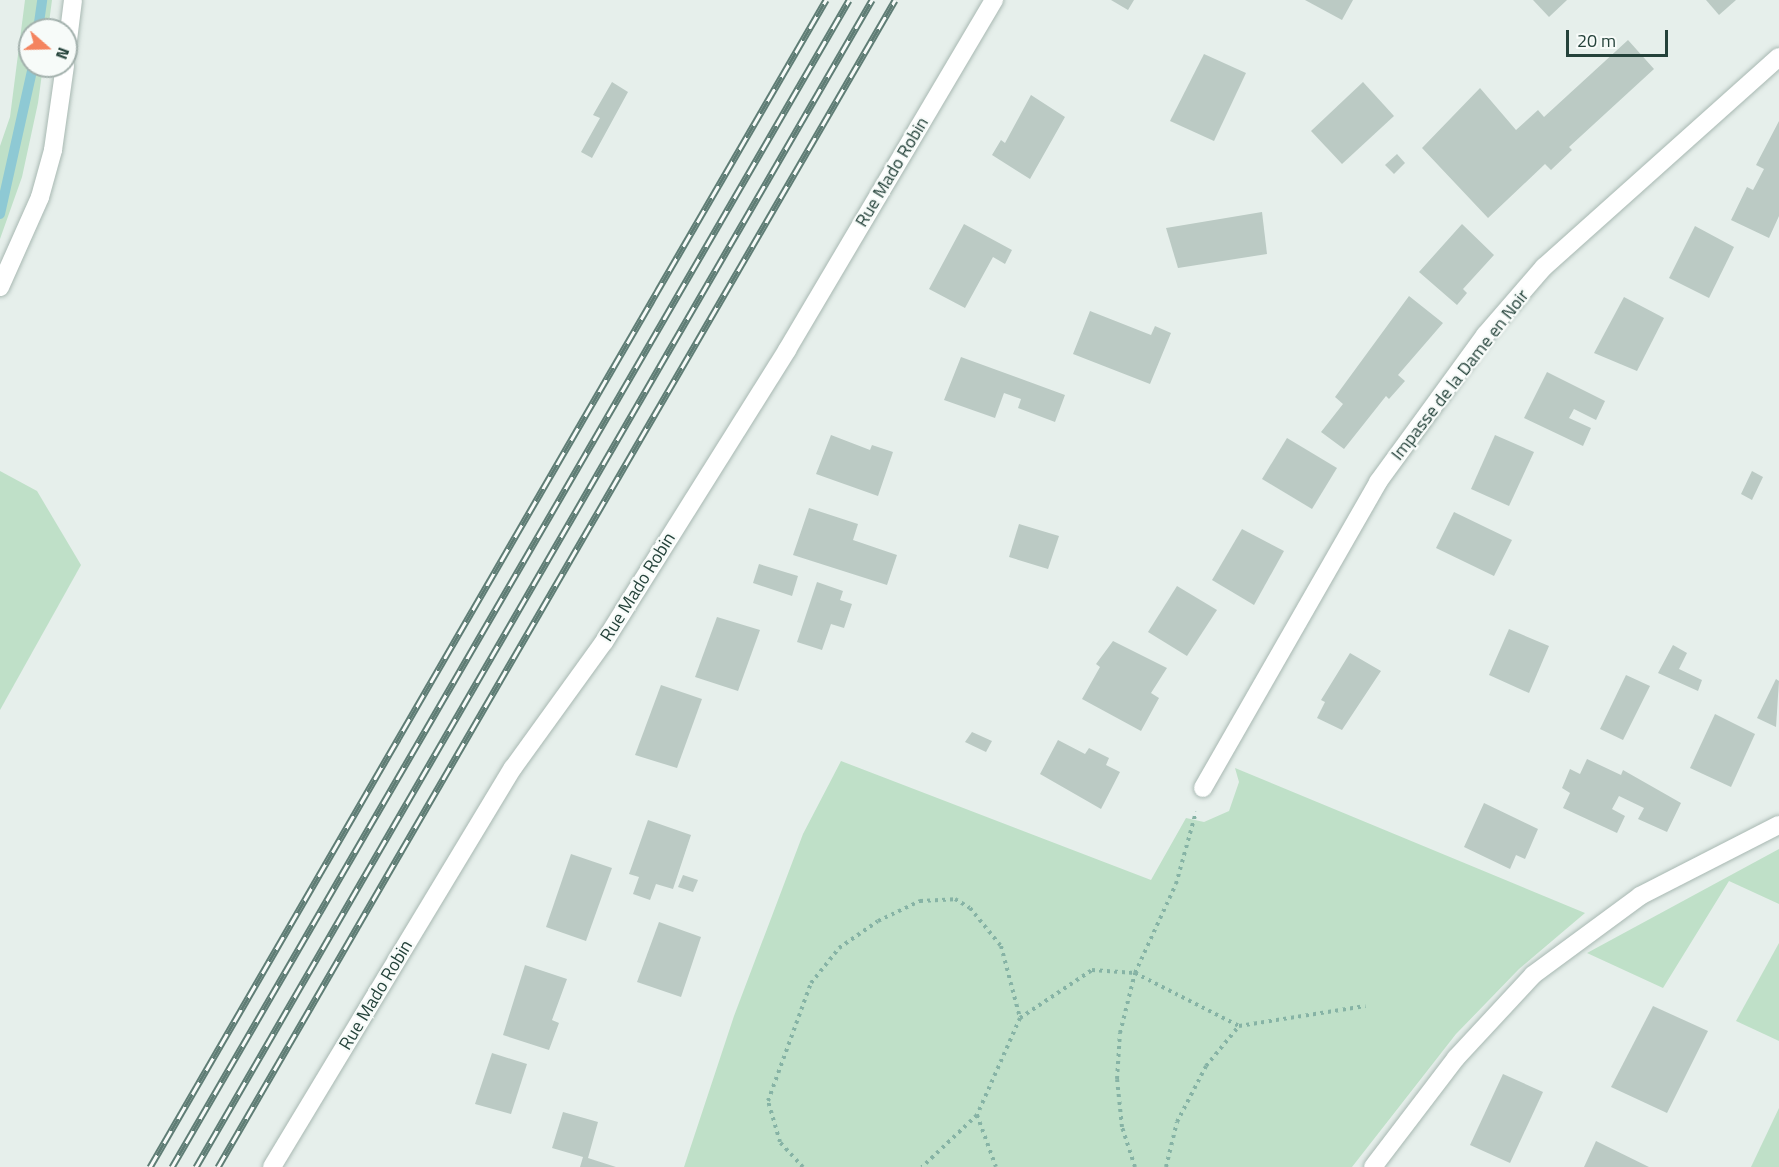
<!DOCTYPE html>
<html>
<head>
<meta charset="utf-8">
<style>
	body { margin:0 }
	#map { position:relative; width:1779px; height:1167px; overflow:hidden; background:#e6efeb; font-family:"Titillium Web",sans-serif }
	div>[style] { position:absolute }
	.green>* { inset:0; background:#bfe0c8 }
	.stream>* { height:10px; margin:-5px; padding:0 5px; transform-origin:5px; border-radius:5px; background:#8ec9d4 }
	.building>* { inset:0; background:#bbcac4 }
	.path>* { height:4px; margin-top:-2px; transform-origin:0; background:repeating-linear-gradient(90deg,#86b3a5 0 3px,transparent 0 7.5px) }
	.roads { filter:drop-shadow(0 0 2px #a8b8b2) drop-shadow(0 0 2px #a8b8b2) }
	.minor>* { height:18px; margin:-9px; padding:0 9px; transform-origin:9px; border-radius:9px; background:#fff }
	.rail>* { height:7px; margin-top:-3.5px; transform-origin:0; background:repeating-linear-gradient(90deg,#f7fbf9 0 14px,#5f7d75 0 28px); box-sizing:border-box; border-block:2px solid #5f7d75 }
	span { translate:-50% -50%; white-space:nowrap; text-align:center; line-height:1.15; -webkit-text-stroke:4.5px #f7fbf9; paint-order:stroke }
	.street-label { font-size:18px; color:#24423a }
	.north { position:absolute; left:18px; top:18px; width:60px; height:60px; box-sizing:border-box; background:#f7fbf9; border:2px solid #a3b1ad; border-radius:50%; rotate:110deg; font-size:16px; font-weight:700; line-height:24px; text-align:center; color:#24423a }
	.north::after { content:''; display:block; margin:auto; width:21px; height:27px; background:#f4845f; clip-path:polygon(50% 0,100% 100%,50% 72%,0 100%) }
	.scale { position:absolute; left:1566px; top:30px; width:102px; height:27px; box-sizing:border-box; border:3px solid #24423a; border-top:0; padding-left:8px; font-size:18px; line-height:21px; white-space:nowrap; color:#24423a; -webkit-text-stroke:4px #f7fbf9; paint-order:stroke }
</style>
</head>
<body>
<div id="map">
	<div class="green">
		<i style="clip-path:polygon(25px 0,52px 0,48px 30px,30px 30px,30px 66px,43px 66px,38px 103px,22px 177px,0 239px,0 146px,10px 117px)"></i>
		<i style="clip-path:polygon(0 471px,37px 491px,81px 565px,0 710px)"></i>
		<i style="clip-path:polygon(841px 761px,1151px 880px,1186px 818px,1204px 822px,1229px 811px,1239px 782px,1235px 768px,1585px 913px,1519px 969px,1456px 1034px,1352px 1167px,684px 1167px,734px 1016px,803px 834px)"></i>
		<i style="clip-path:polygon(1779px 849px,1779px 904px,1729px 881px,1663px 988px,1587px 953px)"></i>
		<i style="clip-path:polygon(1779px 943px,1779px 1041px,1736px 1021px)"></i>
		<i style="clip-path:polygon(1779px 1108px,1779px 1167px,1751px 1167px)"></i>
	</div>
	<div class="stream">
		<i style="left:38px;top:30px;width:30px;rotate:-82deg"></i>
		<i style="left:0;top:214px;width:152px;rotate:-77.4deg"></i>
	</div>
	<div class="building">
		<i style="clip-path:polygon(1111px 0,1134px 0,1128px 10px)"></i>
		<i style="clip-path:polygon(1305px 0,1353px 0,1342px 20px)"></i>
		<i style="clip-path:polygon(1533px 0,1567px 0,1549px 17px)"></i>
		<i style="clip-path:polygon(1706px 0,1736px 0,1719px 15px)"></i>
		<i style="clip-path:polygon(1628px 40px,1654px 69px,1569px 147px,1572px 150px,1551px 170px,1545px 164px,1488px 218px,1422px 148px,1480px 88px,1516px 130px,1538px 110px,1544px 117px)"></i>
		<i style="clip-path:polygon(1204px 54px,1246px 73px,1214px 141px,1170px 121px)"></i>
		<i style="clip-path:polygon(612px 82px,628px 92px,592px 158px,581px 152px,600px 118px,593px 115px)"></i>
		<i style="clip-path:polygon(1363px 82px,1394px 116px,1342px 164px,1311px 131px)"></i>
		<i style="clip-path:polygon(1031px 95px,1065px 117px,1030px 179px,992px 155px,1001px 140px,1005px 143px)"></i>
		<i style="clip-path:polygon(1779px 121px,1779px 216px,1769px 238px,1731px 220px,1747px 187px,1753px 190px,1764px 169px,1756px 165px)"></i>
		<i style="clip-path:polygon(1397px 154px,1405px 163px,1394px 174px,1385px 165px)"></i>
		<i style="clip-path:polygon(1262px 212px,1267px 254px,1178px 268px,1166px 228px)"></i>
		<i style="clip-path:polygon(964px 224px,1012px 250px,1005px 264px,993px 257px,965px 308px,929px 289px)"></i>
		<i style="clip-path:polygon(1462px 224px,1494px 255px,1463px 289px,1467px 293px,1457px 305px,1419px 272px)"></i>
		<i style="clip-path:polygon(1695px 226px,1734px 247px,1709px 298px,1669px 278px)"></i>
		<i style="clip-path:polygon(1409px 296px,1443px 323px,1398px 375px,1405px 381px,1389px 399px,1386px 396px,1344px 449px,1321px 432px,1343px 404px,1335px 397px)"></i>
		<i style="clip-path:polygon(1624px 297px,1664px 318px,1637px 371px,1594px 353px)"></i>
		<i style="clip-path:polygon(1090px 311px,1151px 335px,1155px 326px,1171px 333px,1150px 384px,1073px 354px)"></i>
		<i style="clip-path:polygon(961px 357px,1065px 395px,1055px 422px,1018px 408px,1021px 399px,1004px 393px,995px 418px,944px 400px)"></i>
		<i style="clip-path:polygon(1547px 372px,1605px 401px,1596px 420px,1574px 409px,1569px 418px,1591px 428px,1583px 446px,1524px 418px)"></i>
		<i style="clip-path:polygon(831px 435px,870px 450px,872px 445px,893px 452px,878px 496px,816px 474px)"></i>
		<i style="clip-path:polygon(1495px 435px,1534px 452px,1509px 506px,1471px 489px)"></i>
		<i style="clip-path:polygon(1287px 438px,1337px 468px,1312px 509px,1262px 479px)"></i>
		<i style="clip-path:polygon(1752px 471px,1763px 477px,1752px 500px,1741px 494px)"></i>
		<i style="clip-path:polygon(809px 508px,858px 524px,853px 540px,897px 555px,887px 585px,793px 555px)"></i>
		<i style="clip-path:polygon(1454px 512px,1512px 540px,1494px 576px,1436px 548px)"></i>
		<i style="clip-path:polygon(1019px 524px,1059px 536px,1048px 569px,1009px 557px)"></i>
		<i style="clip-path:polygon(1242px 529px,1284px 551px,1254px 605px,1212px 580px)"></i>
		<i style="clip-path:polygon(759px 564px,798px 576px,792px 596px,753px 583px)"></i>
		<i style="clip-path:polygon(817px 582px,843px 591px,840px 600px,852px 604px,844px 628px,831px 624px,822px 650px,797px 642px)"></i>
		<i style="clip-path:polygon(1177px 586px,1217px 610px,1187px 656px,1148px 632px)"></i>
		<i style="clip-path:polygon(717px 617px,760px 630px,738px 691px,695px 677px)"></i>
		<i style="clip-path:polygon(1509px 629px,1549px 646px,1529px 693px,1489px 675px)"></i>
		<i style="clip-path:polygon(1113px 641px,1167px 668px,1151px 693px,1159px 698px,1141px 731px,1082px 699px,1100px 667px,1096px 664px)"></i>
		<i style="clip-path:polygon(1673px 645px,1687px 653px,1679px 669px,1702px 680px,1698px 691px,1658px 673px)"></i>
		<i style="clip-path:polygon(1350px 653px,1381px 671px,1342px 730px,1317px 718px,1325px 702px,1321px 700px)"></i>
		<i style="clip-path:polygon(1626px 675px,1650px 686px,1623px 740px,1600px 729px)"></i>
		<i style="clip-path:polygon(1776px 679px,1779px 681px,1776px 727px,1757px 718px)"></i>
		<i style="clip-path:polygon(661px 685px,702px 699px,677px 768px,635px 755px)"></i>
		<i style="clip-path:polygon(1715px 714px,1755px 734px,1731px 787px,1690px 768px)"></i>
		<i style="clip-path:polygon(972px 732px,992px 741px,986px 752px,965px 742px)"></i>
		<i style="clip-path:polygon(1058px 740px,1085px 754px,1089px 748px,1109px 758px,1106px 765px,1120px 772px,1101px 809px,1040px 774px)"></i>
		<i style="clip-path:polygon(1587px 759px,1621px 775px,1623px 770px,1681px 803px,1667px 832px,1638px 819px,1644px 808px,1619px 796px,1612px 809px,1625px 816px,1617px 833px,1563px 808px,1570px 793px,1562px 788px,1570px 769px,1580px 774px)"></i>
		<i style="clip-path:polygon(1484px 803px,1538px 829px,1525px 859px,1516px 855px,1510px 869px,1464px 847px)"></i>
		<i style="clip-path:polygon(648px 820px,691px 835px,673px 889px,656px 884px,650px 900px,633px 894px,639px 877px,629px 874px)"></i>
		<i style="clip-path:polygon(571px 854px,612px 868px,586px 941px,546px 927px)"></i>
		<i style="clip-path:polygon(683px 875px,698px 880px,693px 892px,678px 887px)"></i>
		<i style="clip-path:polygon(659px 922px,701px 937px,681px 997px,637px 982px)"></i>
		<i style="clip-path:polygon(525px 965px,567px 979px,552px 1020px,559px 1023px,549px 1050px,503px 1035px)"></i>
		<i style="clip-path:polygon(1653px 1006px,1708px 1031px,1667px 1113px,1611px 1087px)"></i>
		<i style="clip-path:polygon(492px 1053px,527px 1064px,511px 1114px,475px 1104px)"></i>
		<i style="clip-path:polygon(1503px 1074px,1543px 1092px,1510px 1163px,1470px 1145px)"></i>
		<i style="clip-path:polygon(563px 1112px,598px 1122px,588px 1158px,616px 1167px,580px 1167px,583px 1157px,552px 1148px)"></i>
		<i style="clip-path:polygon(1596px 1141px,1649px 1167px,1584px 1167px)"></i>
	</div>
	<div class="path">
		<i style="left:1020px;top:1018px;width:87px;rotate:-33.7deg"></i>
		<i style="left:1092px;top:970px;width:43px;rotate:4deg"></i>
		<i style="left:1135px;top:973px;width:98px;rotate:-65.3deg"></i>
		<i style="left:1176px;top:884px;width:75px;rotate:-74.5deg"></i>
		<i style="left:977px;top:1115px;width:55px;rotate:69.9deg"></i>
		<i style="left:803px;top:1167px;width:34px;rotate:-133deg"></i>
		<i style="left:780px;top:1142px;width:43px;rotate:-106.3deg"></i>
		<i style="left:768px;top:1101px;width:126px;rotate:-70deg"></i>
		<i style="left:811px;top:983px;width:45px;rotate:-51.3deg"></i>
		<i style="left:839px;top:948px;width:47px;rotate:-34.7deg"></i>
		<i style="left:878px;top:921px;width:47px;rotate:-25.5deg"></i>
		<i style="left:920px;top:901px;width:35px;rotate:-3deg"></i>
		<i style="left:955px;top:899px;width:17px;rotate:31deg"></i>
		<i style="left:970px;top:908px;width:49px;rotate:50.8deg"></i>
		<i style="left:1001px;top:946px;width:74px;rotate:75.2deg"></i>
		<i style="left:1020px;top:1018px;width:106px;rotate:113.9deg"></i>
		<i style="left:977px;top:1115px;width:76px;rotate:136.6deg"></i>
		<i style="left:1135px;top:1167px;width:42px;rotate:-108deg"></i>
		<i style="left:1122px;top:1127px;width:48px;rotate:-95.9deg"></i>
		<i style="left:1117px;top:1079px;width:46px;rotate:-86.3deg"></i>
		<i style="left:1120px;top:1033px;width:62px;rotate:-76deg"></i>
		<i style="left:1135px;top:973px;width:117px;rotate:27deg"></i>
		<i style="left:1239px;top:1026px;width:128px;rotate:-9deg"></i>
		<i style="left:1166px;top:1167px;width:46px;rotate:-76.3deg"></i>
		<i style="left:1177px;top:1122px;width:63px;rotate:-62.6deg"></i>
		<i style="left:1206px;top:1066px;width:52px;rotate:-50.5deg"></i>
	</div>
	<div class="roads">
		<div class="minor">
			<i style="left:66px;top:56px;width:56px;rotate:-82.9deg"></i>
			<i style="left:0;top:287px;width:98px;rotate:-66deg"></i>
			<i style="left:40px;top:197px;width:49px;rotate:-74.5deg"></i>
			<i style="left:53px;top:150px;width:85px;rotate:-81.9deg"></i>
			<i style="left:1203px;top:788px;width:353px;rotate:-60.2deg"></i>
			<i style="left:1378px;top:482px;width:182px;rotate:-53.9deg"></i>
			<i style="left:1485px;top:335px;width:90px;rotate:-49.1deg"></i>
			<i style="left:1544px;top:267px;width:315px;rotate:-41.8deg"></i>
			<i style="left:272px;top:1167px;width:466px;rotate:-58.9deg"></i>
			<i style="left:513px;top:768px;width:155px;rotate:-54.2deg"></i>
			<i style="left:604px;top:642px;width:345px;rotate:-57.9deg"></i>
			<i style="left:787px;top:350px;width:407px;rotate:-59.4deg"></i>
			<i style="left:1373px;top:1167px;width:137px;rotate:-52.7deg"></i>
			<i style="left:1456px;top:1058px;width:113px;rotate:-47.1deg"></i>
			<i style="left:1533px;top:975px;width:133px;rotate:-36.4deg"></i>
			<i style="left:1640px;top:896px;width:156px;rotate:-27.1deg"></i>
		</div>
	</div>
	<div class="rail">
		<i style="left:150px;top:1167px;width:1349px;rotate:-59.92deg"></i>
		<i style="left:172px;top:1167px;width:1349px;rotate:-59.88deg"></i>
		<i style="left:196px;top:1167px;width:1349px;rotate:-59.92deg"></i>
		<i style="left:218px;top:1167px;width:1349px;rotate:-59.88deg"></i>
	</div>
	<div class="street-label">
		<span style="left:892px;top:172px;rotate:-59deg">Rue Mado Robin</span>
		<span style="left:1460px;top:375px;rotate:-52deg">Impasse de la Dame en Noir</span>
		<span style="left:638px;top:587px;rotate:-58deg">Rue Mado Robin</span>
		<span style="left:376px;top:995px;rotate:-59deg">Rue Mado Robin</span>
	</div>
	<div class="north">N</div>
	<div class="scale">20 m</div>
</div>
</body>
</html>
